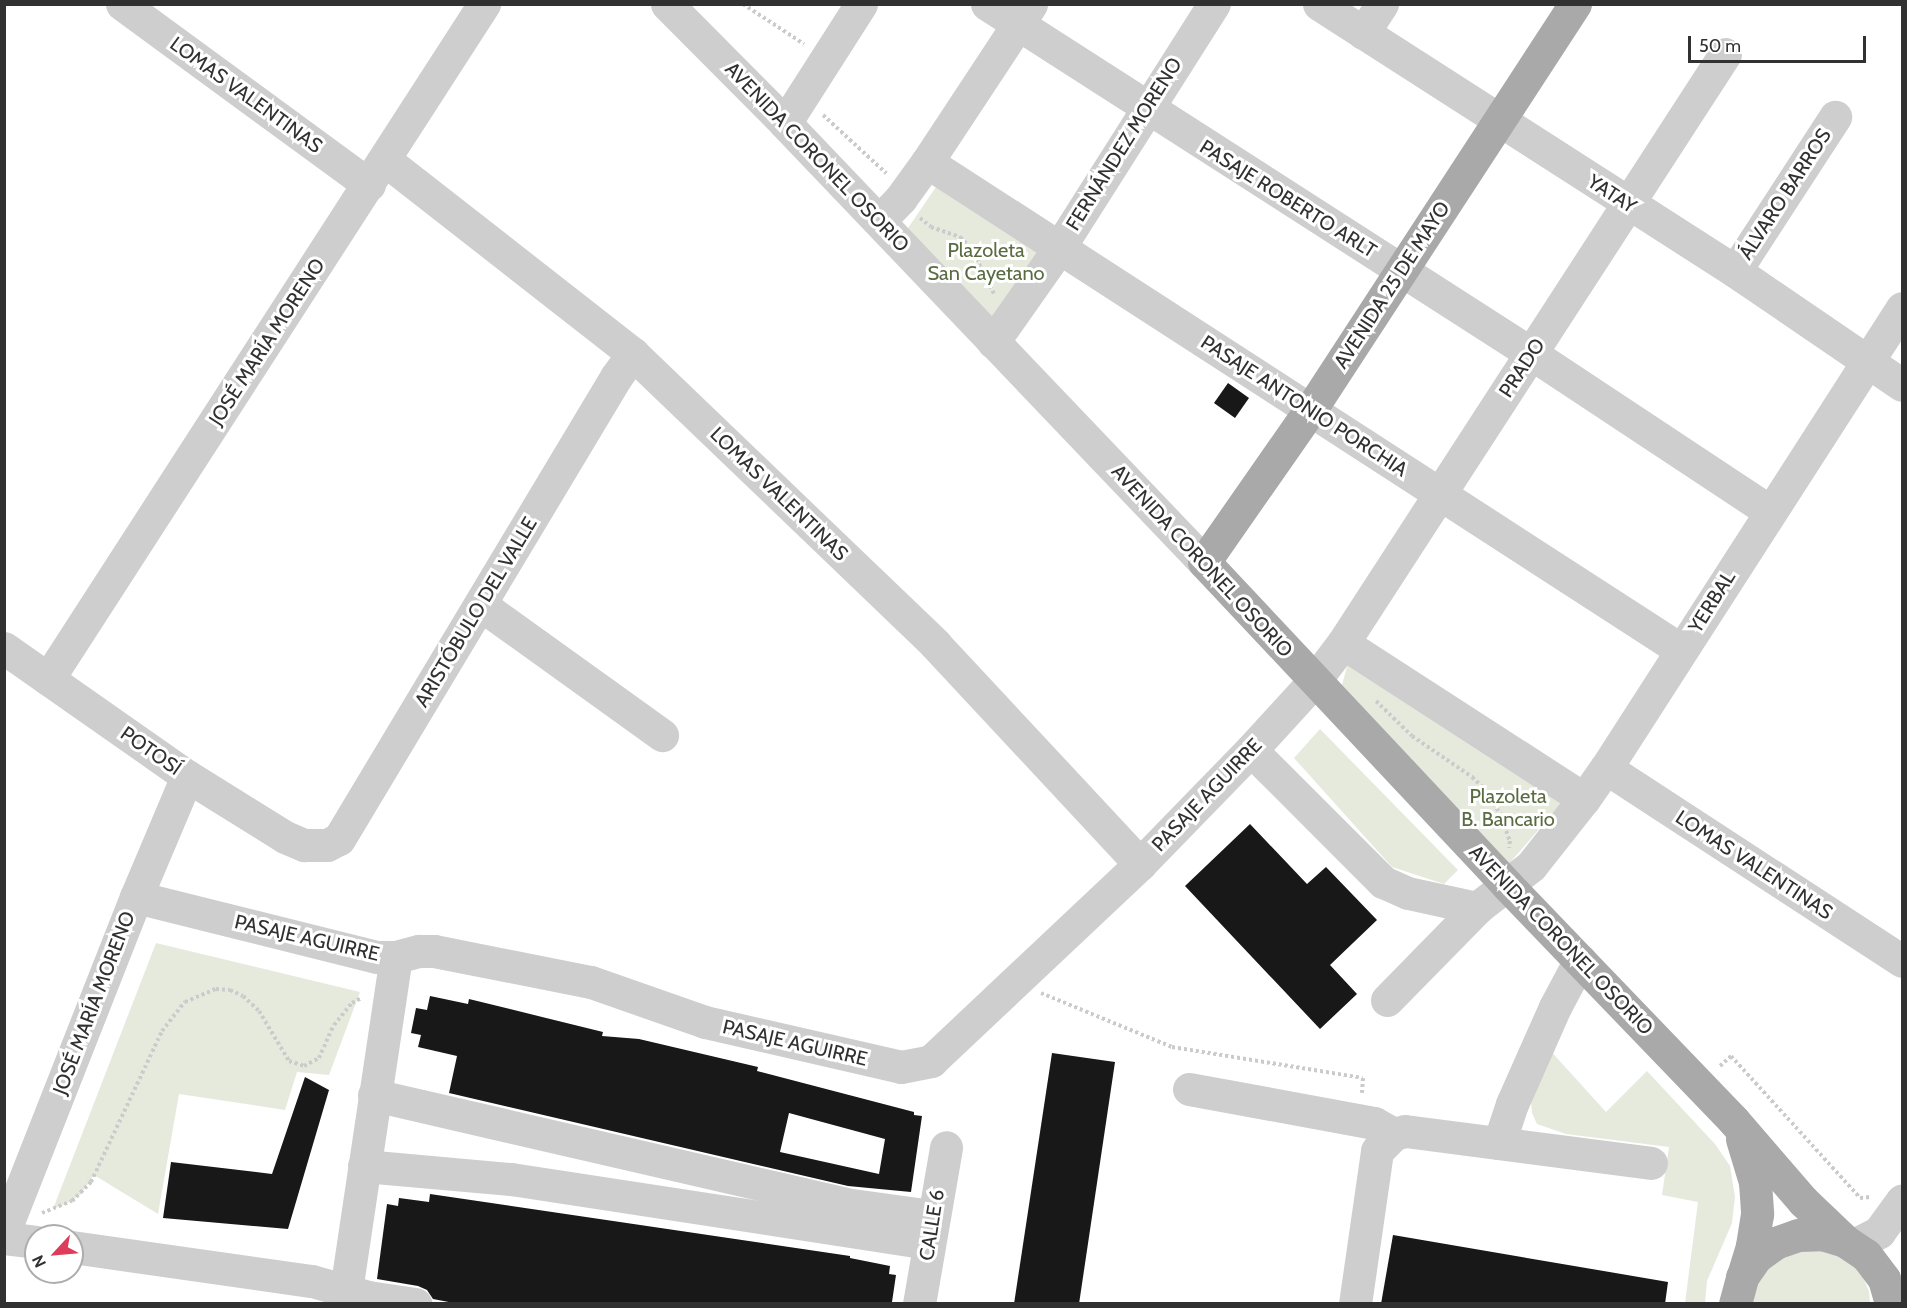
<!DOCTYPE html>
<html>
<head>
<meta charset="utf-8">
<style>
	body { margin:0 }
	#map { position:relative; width:1907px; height:1308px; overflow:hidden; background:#fff; font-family:Cabin,sans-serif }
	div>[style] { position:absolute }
	.green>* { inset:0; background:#e5eadd }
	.building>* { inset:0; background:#181818 }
	.path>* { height:4px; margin-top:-2px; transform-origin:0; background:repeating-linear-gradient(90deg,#cbcbcb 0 3px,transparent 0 6px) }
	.minor>* { height:33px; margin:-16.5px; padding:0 16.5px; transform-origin:16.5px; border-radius:16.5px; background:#cecece }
	.major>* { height:33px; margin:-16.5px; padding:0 16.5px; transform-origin:16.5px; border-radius:16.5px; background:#a9a9a9 }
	span { translate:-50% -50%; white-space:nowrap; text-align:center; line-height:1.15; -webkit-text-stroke:6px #fff; paint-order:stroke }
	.street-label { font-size:20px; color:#313131 }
	.park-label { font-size:20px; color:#596b40 }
	.frame { position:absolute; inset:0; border:6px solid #313131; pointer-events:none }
	.north { position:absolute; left:24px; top:1224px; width:60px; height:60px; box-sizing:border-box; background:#fff; border:2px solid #adadad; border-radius:50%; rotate:244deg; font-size:16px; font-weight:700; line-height:24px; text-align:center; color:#313131 }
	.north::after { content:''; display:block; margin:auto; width:21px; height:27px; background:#dd3d5b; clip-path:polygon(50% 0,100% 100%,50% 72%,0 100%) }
	.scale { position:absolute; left:1688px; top:36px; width:178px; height:27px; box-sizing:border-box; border:3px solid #313131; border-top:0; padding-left:8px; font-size:18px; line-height:21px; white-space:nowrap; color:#313131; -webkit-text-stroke:4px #fff; paint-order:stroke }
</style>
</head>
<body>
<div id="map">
	<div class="green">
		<i style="clip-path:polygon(938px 184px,1038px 251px,991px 323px,906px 231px)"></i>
		<i style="clip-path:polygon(1349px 659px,1564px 800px,1508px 865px,1342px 685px)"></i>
		<i style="clip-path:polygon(1320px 729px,1458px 870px,1444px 884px,1392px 867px,1294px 758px)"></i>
		<i style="clip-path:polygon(156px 943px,360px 992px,329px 1075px,297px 1072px,285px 1110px,179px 1094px,158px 1214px,94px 1175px,81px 1194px,72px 1201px,53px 1209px)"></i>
		<i style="clip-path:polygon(1548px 1048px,1606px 1112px,1647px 1071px,1715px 1144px,1730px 1166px,1735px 1197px,1732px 1223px,1707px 1281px,1705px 1303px,1685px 1303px,1698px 1202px,1662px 1195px,1669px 1147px,1566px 1134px,1537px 1124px,1532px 1113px,1531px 1100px)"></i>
		<i style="clip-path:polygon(1810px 1245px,1847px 1258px,1861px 1273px,1869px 1291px,1870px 1303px,1750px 1304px,1751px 1291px,1773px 1258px)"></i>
	</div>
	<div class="building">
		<i style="clip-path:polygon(1228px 383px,1249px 398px,1235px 418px,1214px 403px)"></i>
		<i style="clip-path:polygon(1250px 824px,1307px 884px,1326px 867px,1377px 920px,1330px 965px,1357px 994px,1320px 1029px,1185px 886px)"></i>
		<i style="clip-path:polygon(evenodd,430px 996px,468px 1004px,469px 999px,603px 1032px,602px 1036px,639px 1039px,758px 1067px,757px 1071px,914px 1112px,914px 1115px,922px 1116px,911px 1192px,848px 1186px,449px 1093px,457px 1056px,418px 1047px,421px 1035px,411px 1033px,416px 1008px,427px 1010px,430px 996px,789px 1113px,885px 1139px,879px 1174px,780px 1152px,789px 1113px)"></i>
		<i style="clip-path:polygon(1052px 1053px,1115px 1062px,1079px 1304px,1014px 1304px)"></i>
		<i style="clip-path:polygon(305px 1077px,329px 1090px,288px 1229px,163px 1218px,171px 1162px,272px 1174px)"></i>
		<i style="clip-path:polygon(430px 1194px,850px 1256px,850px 1258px,890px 1266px,889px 1274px,896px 1275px,892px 1302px,459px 1304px,433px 1299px,427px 1290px,418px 1286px,377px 1279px,387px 1204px,398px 1206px,399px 1198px,429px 1202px)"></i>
		<i style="clip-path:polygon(1393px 1235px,1668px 1282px,1665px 1304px,1381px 1304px)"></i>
	</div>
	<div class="path">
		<i style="left:743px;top:4px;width:73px;rotate:33.3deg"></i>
		<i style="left:823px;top:115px;width:86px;rotate:42.6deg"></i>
		<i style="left:920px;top:218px;width:14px;rotate:39deg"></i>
		<i style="left:931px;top:227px;width:31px;rotate:19deg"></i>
		<i style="left:960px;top:237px;width:16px;rotate:45deg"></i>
		<i style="left:971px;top:248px;width:51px;rotate:63.4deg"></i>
		<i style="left:1376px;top:701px;width:50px;rotate:44.2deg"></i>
		<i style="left:1412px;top:736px;width:73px;rotate:34.3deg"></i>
		<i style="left:1472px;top:777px;width:16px;rotate:43deg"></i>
		<i style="left:1484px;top:788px;width:31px;rotate:58deg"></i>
		<i style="left:1500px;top:814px;width:29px;rotate:70deg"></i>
		<i style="left:1510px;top:841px;width:7px;rotate:98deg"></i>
		<i style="left:1041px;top:993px;width:142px;rotate:22.4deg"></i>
		<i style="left:1172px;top:1047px;width:193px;rotate:9.2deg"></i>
		<i style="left:1363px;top:1078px;width:15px;rotate:94deg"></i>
		<i style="left:1720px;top:1066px;width:15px;rotate:-42deg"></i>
		<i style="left:1731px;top:1056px;width:192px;rotate:47.7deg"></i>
		<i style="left:1860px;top:1198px;width:10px;rotate:-6deg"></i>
		<i style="left:42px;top:1213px;width:32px;rotate:-22deg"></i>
		<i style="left:72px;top:1201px;width:27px;rotate:-45deg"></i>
		<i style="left:91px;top:1182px;width:167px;rotate:-64.8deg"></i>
		<i style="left:162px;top:1031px;width:37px;rotate:-52deg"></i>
		<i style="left:185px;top:1002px;width:34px;rotate:-23deg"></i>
		<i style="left:216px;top:989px;width:14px;rotate:4deg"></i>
		<i style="left:230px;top:990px;width:14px;rotate:25deg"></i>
		<i style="left:243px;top:996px;width:22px;rotate:43deg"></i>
		<i style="left:259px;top:1011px;width:58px;rotate:59deg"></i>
		<i style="left:289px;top:1061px;width:16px;rotate:18deg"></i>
		<i style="left:304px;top:1066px;width:17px;rotate:-28deg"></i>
		<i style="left:319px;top:1058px;width:36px;rotate:-66deg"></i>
		<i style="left:334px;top:1025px;width:28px;rotate:-51deg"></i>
		<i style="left:352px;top:1003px;width:10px;rotate:-29deg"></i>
	</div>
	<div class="minor">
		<i style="left:122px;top:4px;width:306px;rotate:36.2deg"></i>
		<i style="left:667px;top:4px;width:168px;rotate:45.2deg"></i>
		<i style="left:785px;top:123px;width:607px;rotate:46.34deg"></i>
		<i style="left:987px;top:4px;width:648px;rotate:32.71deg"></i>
		<i style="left:1532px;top:354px;width:284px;rotate:33.5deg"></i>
		<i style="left:1319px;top:4px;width:494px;rotate:32.7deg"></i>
		<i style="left:1735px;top:271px;width:202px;rotate:34.3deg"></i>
		<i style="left:1363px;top:33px;width:35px;rotate:-57deg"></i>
		<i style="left:785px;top:123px;width:141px;rotate:-57.4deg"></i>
		<i style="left:385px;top:160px;width:315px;rotate:38deg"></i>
		<i style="left:633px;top:354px;width:419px;rotate:43.8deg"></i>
		<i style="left:935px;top:644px;width:301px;rotate:47deg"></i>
		<i style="left:927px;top:162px;width:898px;rotate:32.91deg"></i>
		<i style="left:879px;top:221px;width:32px;rotate:-46deg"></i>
		<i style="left:901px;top:198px;width:44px;rotate:-54.2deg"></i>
		<i style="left:927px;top:162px;width:189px;rotate:-56.6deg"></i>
		<i style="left:1735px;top:271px;width:184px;rotate:-57deg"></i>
		<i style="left:993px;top:342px;width:115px;rotate:-54.9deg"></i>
		<i style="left:1059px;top:248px;width:289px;rotate:-57.6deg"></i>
		<i style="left:481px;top:605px;width:223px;rotate:35.7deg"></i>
		<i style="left:1343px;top:643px;width:287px;rotate:32.9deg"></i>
		<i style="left:4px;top:648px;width:223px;rotate:35deg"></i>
		<i style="left:187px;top:776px;width:115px;rotate:31.9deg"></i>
		<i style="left:285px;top:837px;width:21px;rotate:23deg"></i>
		<i style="left:304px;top:845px;width:23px"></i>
		<i style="left:327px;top:845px;width:13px;rotate:-27deg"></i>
		<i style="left:339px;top:839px;width:539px;rotate:-59.05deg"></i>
		<i style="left:616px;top:377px;width:29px;rotate:-54deg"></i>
		<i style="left:48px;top:679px;width:804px;rotate:-57.14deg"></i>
		<i style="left:1251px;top:750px;width:187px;rotate:45deg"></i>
		<i style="left:1383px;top:882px;width:27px;rotate:24deg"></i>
		<i style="left:1408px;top:893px;width:71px;rotate:12.3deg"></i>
		<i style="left:1606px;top:768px;width:353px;rotate:33.1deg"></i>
		<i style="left:136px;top:897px;width:248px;rotate:14deg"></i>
		<i style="left:377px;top:957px;width:19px"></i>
		<i style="left:396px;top:957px;width:24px;rotate:-15deg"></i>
		<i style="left:419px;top:951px;width:15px"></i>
		<i style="left:434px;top:951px;width:160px;rotate:11.2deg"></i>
		<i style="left:591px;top:982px;width:121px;rotate:19.3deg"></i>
		<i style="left:705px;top:1022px;width:201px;rotate:12.9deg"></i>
		<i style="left:901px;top:1067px;width:31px;rotate:-11deg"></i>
		<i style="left:931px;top:1061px;width:287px;rotate:-43.3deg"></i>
		<i style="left:1140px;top:864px;width:159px;rotate:-45.8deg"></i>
		<i style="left:1251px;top:750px;width:95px;rotate:-47.6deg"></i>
		<i style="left:1315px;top:680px;width:46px;rotate:-52.9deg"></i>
		<i style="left:1343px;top:643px;width:702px;rotate:-57.03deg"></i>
		<i style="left:1387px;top:1000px;width:129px;rotate:-45.6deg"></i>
		<i style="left:1477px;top:908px;width:68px;rotate:-37.9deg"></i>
		<i style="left:1531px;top:866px;width:85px;rotate:-51.7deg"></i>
		<i style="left:1584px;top:799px;width:38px;rotate:-55deg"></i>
		<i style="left:1606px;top:768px;width:547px;rotate:-57.24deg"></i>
		<i style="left:1189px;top:1089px;width:188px;rotate:10.4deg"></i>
		<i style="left:1374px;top:1123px;width:23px;rotate:29deg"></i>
		<i style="left:374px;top:1095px;width:483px;rotate:13deg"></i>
		<i style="left:845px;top:1204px;width:88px;rotate:7.9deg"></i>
		<i style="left:1499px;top:1143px;width:41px;rotate:-71.6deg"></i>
		<i style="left:1512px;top:1104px;width:106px;rotate:-66.1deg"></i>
		<i style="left:1555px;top:1007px;width:53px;rotate:-62deg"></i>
		<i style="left:364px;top:1166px;width:148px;rotate:5.1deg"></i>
		<i style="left:511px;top:1179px;width:422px;rotate:8.7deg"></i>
		<i style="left:4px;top:1232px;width:360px;rotate:-68.5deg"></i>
		<i style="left:136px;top:897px;width:131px;rotate:-67.1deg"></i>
		<i style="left:4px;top:1238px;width:32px;rotate:7deg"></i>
		<i style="left:1854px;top:1245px;width:28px;rotate:-27deg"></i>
		<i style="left:1879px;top:1232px;width:39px;rotate:-54deg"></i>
		<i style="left:72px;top:1247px;width:242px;rotate:8.1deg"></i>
		<i style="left:312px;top:1281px;width:58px;rotate:15.9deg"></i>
		<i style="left:368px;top:1297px;width:48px;rotate:8.5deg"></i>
		<i style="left:344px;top:1304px;width:351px;rotate:-81.5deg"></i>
		<i style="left:919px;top:1304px;width:159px;rotate:-80.2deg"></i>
		<i style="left:1355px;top:1304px;width:155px;rotate:-81.8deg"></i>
		<i style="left:1377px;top:1151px;width:24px;rotate:-45deg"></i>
		<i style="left:1394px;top:1134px;width:11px;rotate:-15deg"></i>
		<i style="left:1405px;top:1131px;width:248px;rotate:7.4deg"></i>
	</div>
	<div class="major">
		<i style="left:1575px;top:4px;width:485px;rotate:123.1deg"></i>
		<i style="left:1310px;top:410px;width:185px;rotate:124.9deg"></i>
		<i style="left:1204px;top:562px;width:443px;rotate:46.8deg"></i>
		<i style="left:1507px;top:885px;width:327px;rotate:46.1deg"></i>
		<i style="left:1734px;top:1121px;width:106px;rotate:49.2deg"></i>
		<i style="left:1803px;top:1201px;width:58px;rotate:43.6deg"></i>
		<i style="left:1742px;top:1139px;width:45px;rotate:73.2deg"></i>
		<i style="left:1755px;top:1182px;width:32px;rotate:86deg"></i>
		<i style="left:1757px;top:1214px;width:32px;rotate:99deg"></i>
		<i style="left:1752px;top:1246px;width:28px;rotate:107deg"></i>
		<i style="left:1735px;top:1304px;width:28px;rotate:-75deg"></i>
		<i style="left:1742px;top:1277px;width:24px;rotate:-55deg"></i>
		<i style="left:1756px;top:1257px;width:24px;rotate:-36deg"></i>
		<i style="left:1775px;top:1243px;width:24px;rotate:-19deg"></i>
		<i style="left:1798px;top:1235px;width:24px;rotate:-2deg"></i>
		<i style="left:1822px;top:1234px;width:24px;rotate:17deg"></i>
		<i style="left:1845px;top:1241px;width:25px;rotate:34deg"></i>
		<i style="left:1866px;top:1255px;width:30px;rotate:53deg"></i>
		<i style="left:1884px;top:1279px;width:26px;rotate:74deg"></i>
	</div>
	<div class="street-label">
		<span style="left:246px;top:95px;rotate:36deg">LOMAS VALENTINAS</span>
		<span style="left:1124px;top:144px;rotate:-58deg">FERNÁNDEZ MORENO</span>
		<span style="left:817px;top:157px;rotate:46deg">AVENIDA CORONEL OSORIO</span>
		<span style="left:1612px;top:194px;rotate:33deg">YATAY</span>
		<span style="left:1785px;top:194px;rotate:-57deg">ÁLVARO BARROS</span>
		<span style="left:1288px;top:199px;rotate:32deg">PASAJE ROBERTO ARLT</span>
		<span style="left:1392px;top:285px;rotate:-57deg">AVENIDA 25 DE MAYO</span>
		<span style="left:267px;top:342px;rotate:-57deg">JOSÉ MARÍA MORENO</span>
		<span style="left:1522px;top:368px;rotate:-57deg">PRADO</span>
		<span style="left:1304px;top:406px;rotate:33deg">PASAJE ANTONIO PORCHIA</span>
		<span style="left:779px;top:494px;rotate:44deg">LOMAS VALENTINAS</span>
		<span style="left:1202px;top:561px;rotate:47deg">AVENIDA CORONEL OSORIO</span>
		<span style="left:1712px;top:602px;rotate:-58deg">YERBAL</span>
		<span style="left:476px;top:612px;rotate:-59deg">ARISTÓBULO DEL VALLE</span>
		<span style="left:151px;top:751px;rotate:35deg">POTOSÍ</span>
		<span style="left:1207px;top:795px;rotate:-46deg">PASAJE AGUIRRE</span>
		<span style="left:1754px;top:865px;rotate:33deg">LOMAS VALENTINAS</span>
		<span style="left:307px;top:938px;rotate:13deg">PASAJE AGUIRRE</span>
		<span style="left:1561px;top:940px;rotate:46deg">AVENIDA CORONEL OSORIO</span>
		<span style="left:94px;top:1003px;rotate:-69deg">JOSÉ MARÍA MORENO</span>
		<span style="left:795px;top:1043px;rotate:13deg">PASAJE AGUIRRE</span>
		<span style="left:932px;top:1225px;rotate:-81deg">CALLE 6</span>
	</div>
	<div class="park-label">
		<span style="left:986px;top:262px">Plazoleta<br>San Cayetano</span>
		<span style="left:1508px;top:808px">Plazoleta<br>B. Bancario</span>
	</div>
	<div class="frame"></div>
	<div class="north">N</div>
	<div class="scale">50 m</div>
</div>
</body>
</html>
